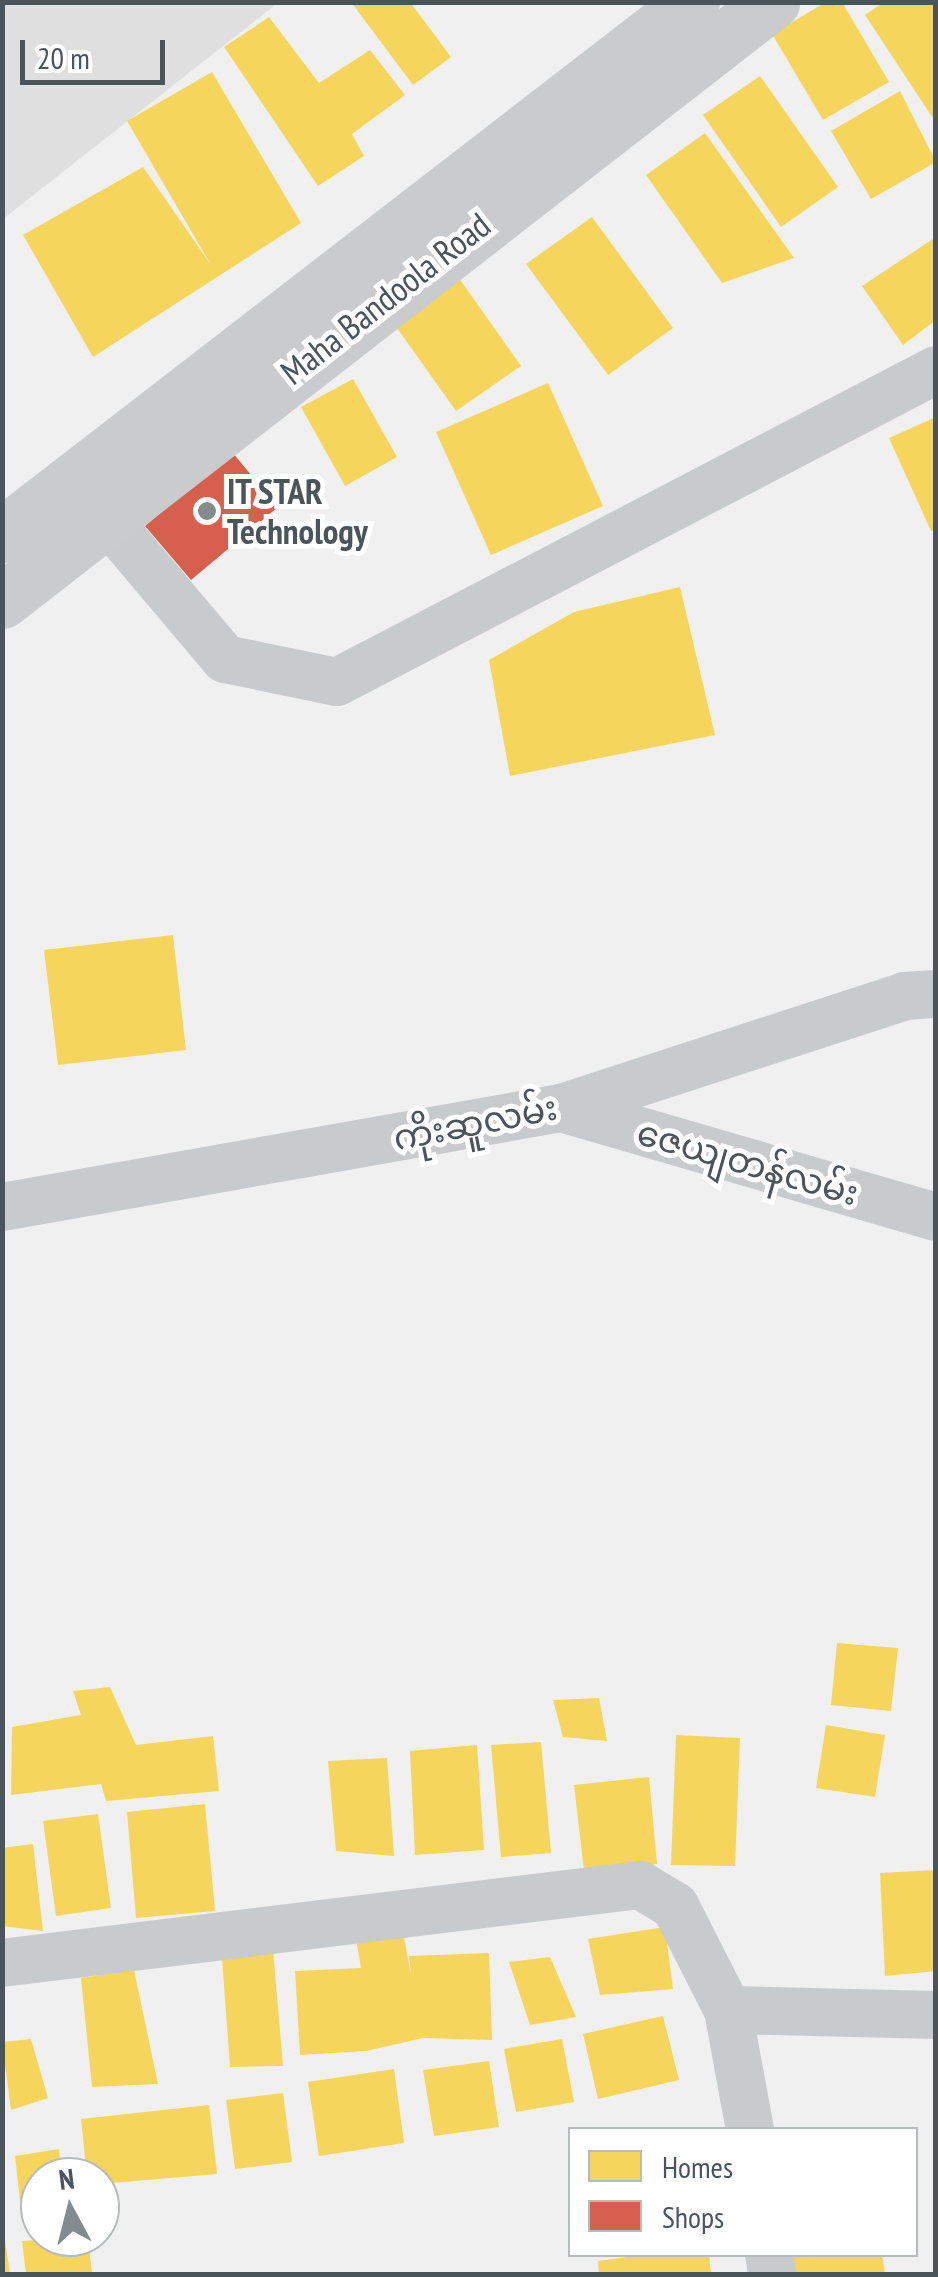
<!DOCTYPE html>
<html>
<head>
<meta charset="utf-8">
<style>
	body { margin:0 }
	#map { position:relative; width:938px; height:2277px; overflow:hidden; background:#f1f0f0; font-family:"PT Sans Narrow","Noto Sans Myanmar",sans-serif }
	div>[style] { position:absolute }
	.education>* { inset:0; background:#dfdfe0 }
	.homes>* { inset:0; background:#f6d55c }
	.shops>* { inset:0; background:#d6604d }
	.street>* { height:48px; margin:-24px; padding:0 24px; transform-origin:24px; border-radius:24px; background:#c8cbcc }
	.secondary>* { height:55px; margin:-27.5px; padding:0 27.5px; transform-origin:27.5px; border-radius:27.5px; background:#c9cbcd }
	.dots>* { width:28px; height:28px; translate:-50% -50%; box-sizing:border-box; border:5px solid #fff; border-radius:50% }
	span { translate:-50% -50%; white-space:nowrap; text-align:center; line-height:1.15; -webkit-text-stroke:10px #fff; paint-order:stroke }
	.street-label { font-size:35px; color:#49555b }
	.poi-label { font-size:35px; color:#49555b; font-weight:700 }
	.left { translate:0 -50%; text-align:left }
	.frame { position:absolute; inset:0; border:5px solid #49555b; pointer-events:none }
	.legend { position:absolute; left:568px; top:2127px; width:350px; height:130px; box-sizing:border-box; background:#fff; border:2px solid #b6bbbd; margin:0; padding:12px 18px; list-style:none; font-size:30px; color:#49555b }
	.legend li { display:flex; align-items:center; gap:20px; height:50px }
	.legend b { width:50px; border:2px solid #b6bbbd }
	.north { position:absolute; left:20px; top:2157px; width:100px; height:100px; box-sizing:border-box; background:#fff; border:2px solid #b6bbbd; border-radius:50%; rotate:353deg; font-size:28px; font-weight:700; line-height:40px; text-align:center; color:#49555b }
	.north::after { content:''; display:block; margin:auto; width:35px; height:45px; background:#848b8f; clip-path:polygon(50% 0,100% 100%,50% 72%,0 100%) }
	.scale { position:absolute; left:20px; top:40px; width:145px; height:45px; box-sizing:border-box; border:5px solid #49555b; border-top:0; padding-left:12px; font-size:30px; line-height:35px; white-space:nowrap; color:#49555b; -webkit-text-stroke:8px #fff; paint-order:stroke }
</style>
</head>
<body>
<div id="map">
	<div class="education">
		<i style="clip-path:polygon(3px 3px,278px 3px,3px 219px)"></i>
	</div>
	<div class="homes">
		<i style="clip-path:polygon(351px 2px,410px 2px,451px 57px,413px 85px)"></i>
		<i style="clip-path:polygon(826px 2px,842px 2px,889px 82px,823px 120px,772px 34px)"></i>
		<i style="clip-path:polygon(884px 2px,936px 2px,936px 123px,865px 15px)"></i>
		<i style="clip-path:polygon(269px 17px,319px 83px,370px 50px,405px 95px,352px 134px,364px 156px,318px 186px,224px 47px)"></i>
		<i style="clip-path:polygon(212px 72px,301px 223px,93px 357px,23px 235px,143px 167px,211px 265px,127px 121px)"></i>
		<i style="clip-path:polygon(760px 76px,838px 187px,781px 227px,703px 115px)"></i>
		<i style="clip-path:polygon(900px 91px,936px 162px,871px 199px,831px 131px)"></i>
		<i style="clip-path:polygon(705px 133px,794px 258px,722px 283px,646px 175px)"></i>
		<i style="clip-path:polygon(592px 217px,673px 328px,608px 375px,526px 264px)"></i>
		<i style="clip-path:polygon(936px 237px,936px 320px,903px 345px,862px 286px)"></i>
		<i style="clip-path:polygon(447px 261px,521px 366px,456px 411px,382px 307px)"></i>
		<i style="clip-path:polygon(353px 379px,397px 457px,345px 486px,301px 407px)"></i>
		<i style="clip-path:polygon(548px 383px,603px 506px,491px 555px,436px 432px)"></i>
		<i style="clip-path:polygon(936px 417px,936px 529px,931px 531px,889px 438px)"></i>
		<i style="clip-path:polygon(680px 587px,715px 735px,510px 776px,489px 660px,574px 612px)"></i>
		<i style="clip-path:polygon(173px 935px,186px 1050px,58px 1065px,44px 950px)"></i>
		<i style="clip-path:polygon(837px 1643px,898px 1648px,891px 1711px,831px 1705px)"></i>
		<i style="clip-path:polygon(110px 1687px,136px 1745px,213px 1736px,219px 1791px,106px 1801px,101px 1784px,11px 1795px,12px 1727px,81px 1715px,73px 1691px)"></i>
		<i style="clip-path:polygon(599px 1698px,607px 1741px,563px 1737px,553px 1700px)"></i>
		<i style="clip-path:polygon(826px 1725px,885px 1735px,875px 1797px,816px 1788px)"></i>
		<i style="clip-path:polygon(676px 1735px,740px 1738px,735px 1866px,671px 1865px)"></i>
		<i style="clip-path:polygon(541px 1742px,551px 1853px,501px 1857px,491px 1745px)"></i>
		<i style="clip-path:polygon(477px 1745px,484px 1850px,415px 1855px,410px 1751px)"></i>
		<i style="clip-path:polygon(387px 1758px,394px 1856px,336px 1851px,328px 1761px)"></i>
		<i style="clip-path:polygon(649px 1777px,657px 1864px,584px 1871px,574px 1785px)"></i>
		<i style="clip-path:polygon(205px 1804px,215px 1911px,136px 1918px,127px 1812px)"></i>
		<i style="clip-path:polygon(98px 1814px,111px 1908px,56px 1916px,43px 1821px)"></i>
		<i style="clip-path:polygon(33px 1844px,43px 1931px,2px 1926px,2px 1848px)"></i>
		<i style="clip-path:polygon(936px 1870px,936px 1971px,885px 1976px,880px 1873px)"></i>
		<i style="clip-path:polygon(665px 1927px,673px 1989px,600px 1995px,588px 1939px)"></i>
		<i style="clip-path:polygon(403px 1932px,411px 1975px,409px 1956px,489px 1953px,492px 2040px,423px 2038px,366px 2051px,300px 2055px,295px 1971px,361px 1968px,356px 1938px)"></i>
		<i style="clip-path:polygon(273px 1950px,283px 2066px,230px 2067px,222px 1958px)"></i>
		<i style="clip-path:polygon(550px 1957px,576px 2017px,530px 2025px,509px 1962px)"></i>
		<i style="clip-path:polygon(134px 1970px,158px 2084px,92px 2087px,81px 1978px)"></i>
		<i style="clip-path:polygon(663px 2016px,679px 2080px,598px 2099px,583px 2034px)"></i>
		<i style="clip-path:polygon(31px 2039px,48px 2098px,11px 2110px,2px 2042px)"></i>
		<i style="clip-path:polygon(562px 2039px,574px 2102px,516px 2112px,504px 2049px)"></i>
		<i style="clip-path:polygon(489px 2061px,499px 2127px,434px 2136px,423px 2070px)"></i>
		<i style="clip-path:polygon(394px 2069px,404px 2143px,319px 2156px,308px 2082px)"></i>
		<i style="clip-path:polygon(283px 2093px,292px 2162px,235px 2169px,226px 2100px)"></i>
		<i style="clip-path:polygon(209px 2105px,217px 2174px,100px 2184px,100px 2177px,87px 2177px,81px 2119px)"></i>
		<i style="clip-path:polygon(59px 2149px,61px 2177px,40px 2177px,40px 2207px,21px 2209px,15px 2156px)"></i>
		<i style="clip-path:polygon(88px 2237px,92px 2274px,26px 2274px,22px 2241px)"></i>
		<i style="clip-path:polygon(5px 2240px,10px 2274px,2px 2274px)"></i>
		<i style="clip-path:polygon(649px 2254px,709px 2254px,711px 2274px,599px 2274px,598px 2261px)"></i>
		<i style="clip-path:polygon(791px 2254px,882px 2254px,885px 2274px,796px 2274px)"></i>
	</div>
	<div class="shops">
		<i style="clip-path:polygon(232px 452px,278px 507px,191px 580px,145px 526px)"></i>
	</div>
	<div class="street">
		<i style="left:83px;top:491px;width:220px;rotate:49.8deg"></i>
		<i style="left:225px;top:659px;width:114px;rotate:11.6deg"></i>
		<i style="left:337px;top:682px;width:675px;rotate:-27.51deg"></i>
		<i style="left:561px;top:1108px;width:391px;rotate:16.2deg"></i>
		<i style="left:2px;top:1207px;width:568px;rotate:-10.04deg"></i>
		<i style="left:561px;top:1108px;width:362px;rotate:-18deg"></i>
		<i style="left:905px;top:996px;width:31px;rotate:-4deg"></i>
		<i style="left:2px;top:1963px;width:643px;rotate:-6.97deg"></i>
		<i style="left:640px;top:1885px;width:41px;rotate:31deg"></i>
		<i style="left:675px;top:1906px;width:117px;rotate:63deg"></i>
		<i style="left:728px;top:2010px;width:122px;rotate:79.6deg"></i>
		<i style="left:728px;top:2010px;width:208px;rotate:1.4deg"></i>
		<i style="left:769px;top:2254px;width:20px;rotate:81deg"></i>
	</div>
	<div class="secondary">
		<i style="left:2px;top:535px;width:872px;rotate:-37.68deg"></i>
		<i style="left:2px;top:601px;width:976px;rotate:-37.88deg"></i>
	</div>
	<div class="dots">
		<i style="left:207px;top:511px;background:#848b8f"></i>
	</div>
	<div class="street-label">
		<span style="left:385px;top:298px;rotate:-38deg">Maha Bandoola Road</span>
		<span style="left:475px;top:1122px;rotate:-11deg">ကိုးဆူလမ်း</span>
		<span style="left:748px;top:1162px;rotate:16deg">ဇေယျတန်လမ်း</span>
	</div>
	<div class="poi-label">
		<span class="left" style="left:227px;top:511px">IT STAR<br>Technology</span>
	</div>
	<div class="frame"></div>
	<ul class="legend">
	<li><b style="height:28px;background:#f6d55c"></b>Homes</li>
	<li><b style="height:28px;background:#d6604d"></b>Shops</li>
	</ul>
	<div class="north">N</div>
	<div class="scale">20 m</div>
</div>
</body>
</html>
